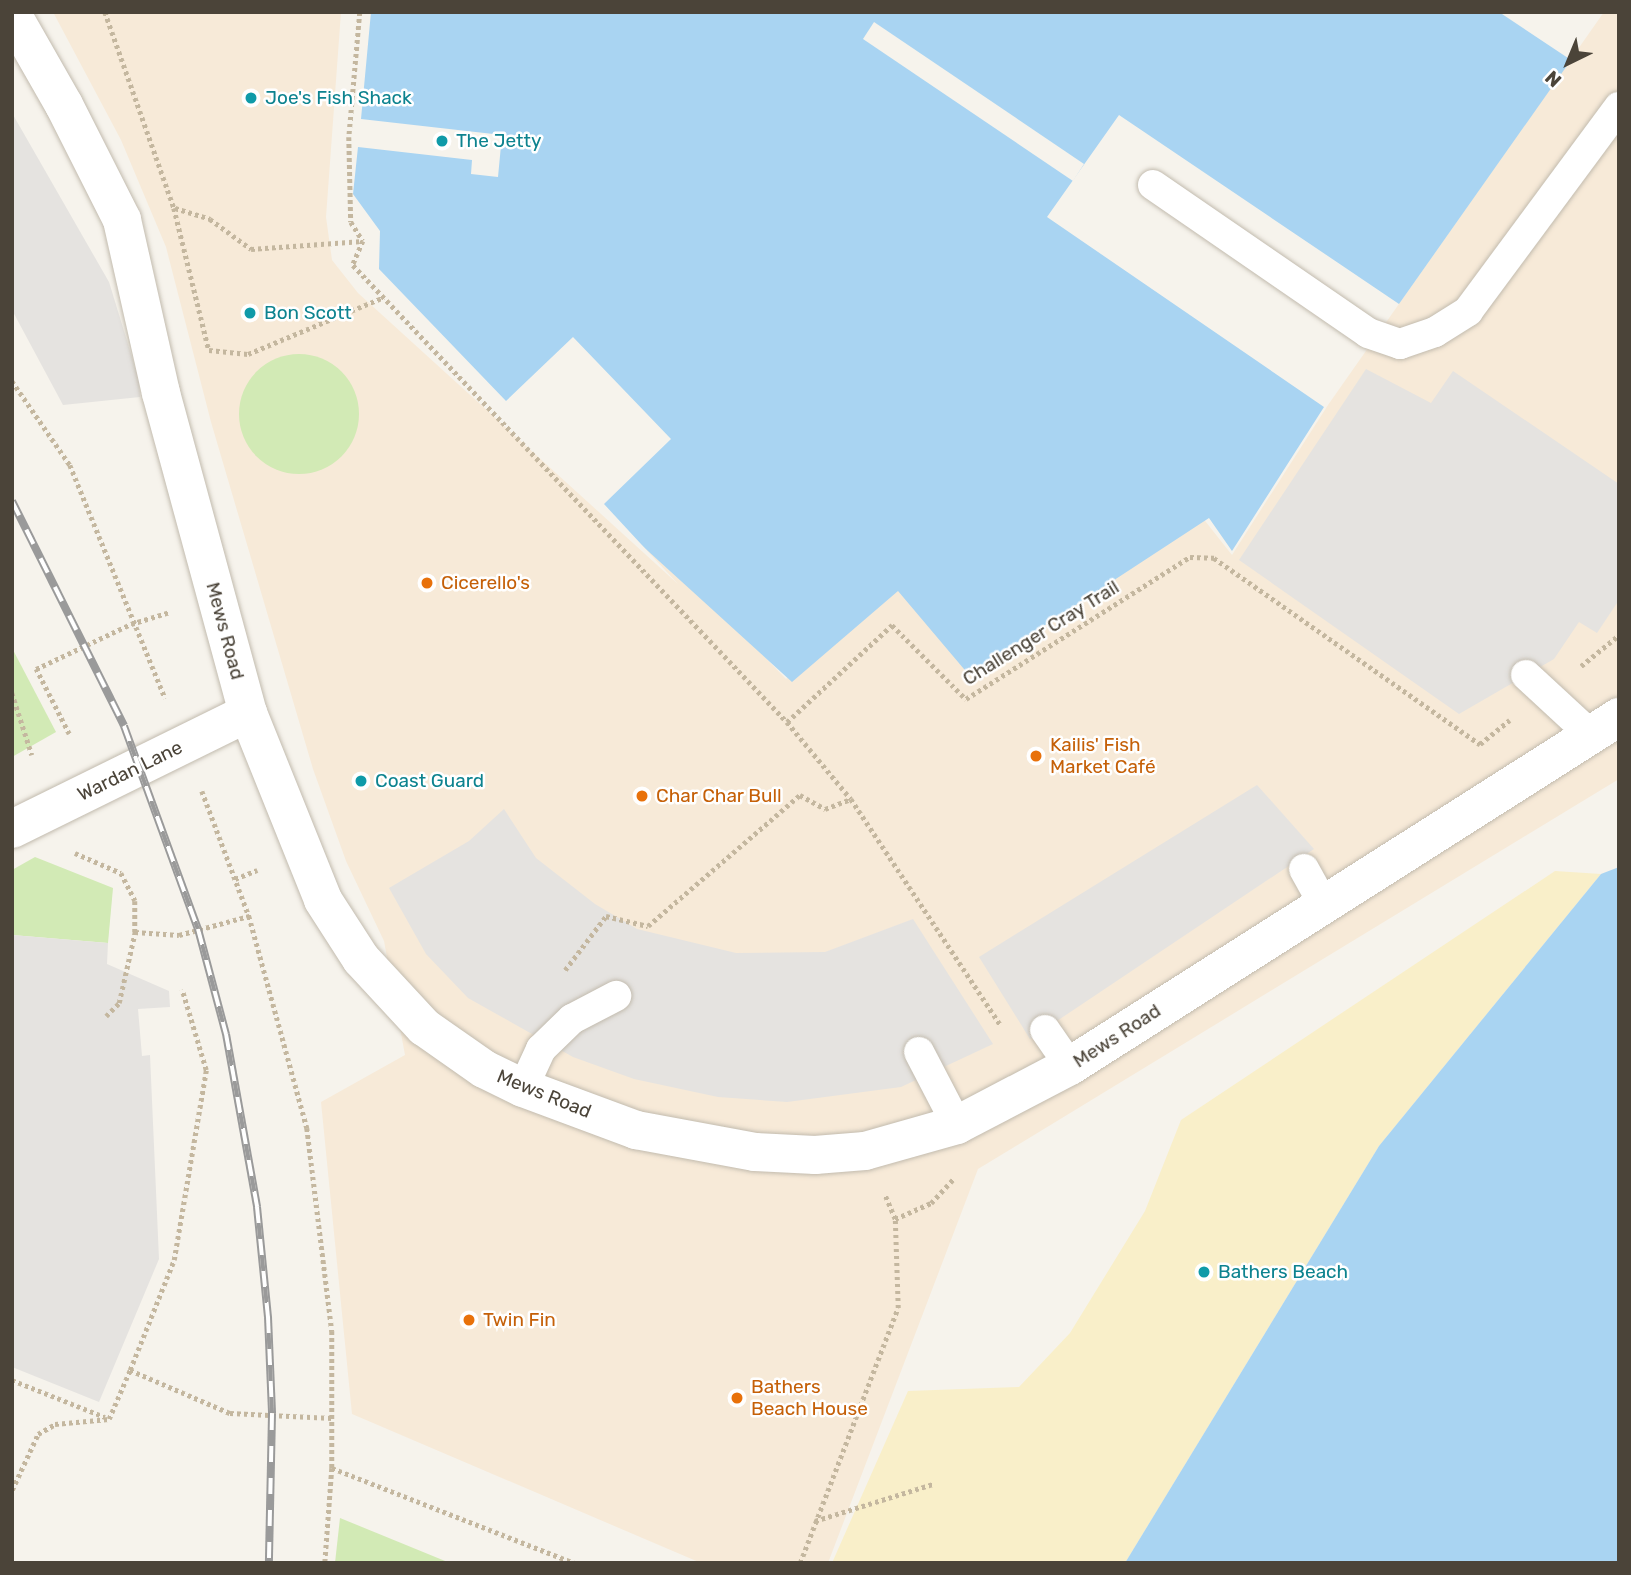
<!DOCTYPE html>
<html>
<head>
<meta charset="utf-8">
<style>
	body { margin:0 }
	#map { position:relative; width:1631px; height:1575px; overflow:hidden; background:#f6f3ec; font-family:Rubik,sans-serif }
	div>[style] { position:absolute }
	.commercial>* { inset:0; background:#f7ead8 }
	.green>* { inset:0; background:#d2eab5 }
	.round { border-radius:50% }
	.sand>* { inset:0; background:#f9efc9 }
	.parking>* { inset:0; background:#e5e3e0 }
	.water>* { inset:0; background:#a9d4f2 }
	.pier>* { inset:0; background:#f6f3ec }
	.path>* { height:4.5px; margin-top:-2.25px; transform-origin:0; background:repeating-linear-gradient(90deg,#c4b79f 0 3.5px,transparent 0 7px) }
	.roads { filter:drop-shadow(0 0 2px #c2bbae) drop-shadow(0 0 2px #c2bbae) }
	.service>* { height:30px; margin:-15px; padding:0 15px; transform-origin:15px; border-radius:15px; background:#fff }
	.minor>* { height:38px; margin:-19px; padding:0 19px; transform-origin:19px; border-radius:19px; background:#fff }
	.tertiary>* { height:38px; margin:-19px; padding:0 19px; transform-origin:19px; border-radius:19px; background:#fff }
	.rail>* { height:8px; margin-top:-4px; transform-origin:0; background:repeating-linear-gradient(90deg,#fff 0 16px,#9a9a9a 0 32px); box-sizing:border-box; border-block:2px solid #9a9a9a }
	.dots>* { width:19px; height:19px; translate:-50% -50%; box-sizing:border-box; border:4px solid #fff; border-radius:50% }
	span { translate:-50% -50%; white-space:nowrap; text-align:center; line-height:1.15; -webkit-text-stroke:5px #fff; paint-order:stroke }
	.culture-label { font-size:19px; color:#0d838f }
	.left { translate:0 -50%; text-align:left }
	.food-label { font-size:19px; color:#c56008 }
	.street-label { font-size:19px; color:#4b4439 }
	.frame { position:absolute; inset:0; border:14px solid #4b4439; pointer-events:none }
	.north { position:absolute; left:1533px; top:28px; width:70px; height:70px; -webkit-text-stroke:5px #fff; paint-order:stroke; rotate:223deg; font-size:19px; font-weight:700; line-height:28px; text-align:center; color:#4b4439 }
	.north::after { content:''; display:block; margin:auto; width:24px; height:32px; background:#4b4439; clip-path:polygon(50% 0,100% 100%,50% 72%,0 100%) }
</style>
</head>
<body>
<div id="map">
	<div class="commercial">
		<i style="clip-path:polygon(53px 12px,384px 12px,372px 252px,786px 679px,898px 578px,977px 671px,1198px 512px,1232px 555px,1328px 405px,1604px 12px,1619px 12px,1619px 779px,978px 1169px,828px 1563px,701px 1563px,352px 1414px,321px 1102px,405px 1055px,384px 941px,346px 861px,313px 769px,211px 422px,166px 247px,121px 140px)"></i>
	</div>
	<div class="green">
		<i class="round" style="left:239px;top:354px;width:120px;height:120px"></i>
		<i style="clip-path:polygon(12px 648px,56px 732px,12px 757px)"></i>
		<i style="clip-path:polygon(35px 857px,113px 888px,108px 943px,12px 935px,12px 870px)"></i>
		<i style="clip-path:polygon(340px 1518px,450px 1563px,335px 1563px)"></i>
	</div>
	<div class="sand">
		<i style="clip-path:polygon(1555px 871px,1601px 874px,1379px 1146px,1125px 1563px,832px 1563px,908px 1391px,1019px 1387px,1070px 1333px,1145px 1211px,1181px 1120px)"></i>
	</div>
	<div class="parking">
		<i style="clip-path:polygon(12px 113px,109px 282px,139px 380px,140px 397px,63px 405px,12px 310px)"></i>
		<i style="clip-path:polygon(1366px 369px,1431px 403px,1453px 371px,1619px 484px,1619px 600px,1597px 633px,1579px 622px,1554px 659px,1459px 714px,1239px 560px)"></i>
		<i style="clip-path:polygon(1257px 785px,1314px 849px,1030px 1039px,979px 957px)"></i>
		<i style="clip-path:polygon(504px 809px,536px 858px,595px 904px,637px 929px,736px 953px,825px 952px,913px 919px,993px 1044px,901px 1087px,787px 1102px,718px 1097px,634px 1079px,573px 1057px,468px 998px,426px 954px,389px 888px,469px 841px)"></i>
		<i style="clip-path:polygon(12px 935px,108px 943px,107px 964px,169px 991px,170px 1007px,138px 1009px,142px 1056px,150px 1055px,159px 1259px,99px 1402px,12px 1367px)"></i>
	</div>
	<div class="water">
		<i style="clip-path:polygon(345px 12px,1499px 12px,1571px 60px,1399px 304px,1119px 115px,1047px 217px,1324px 407px,1232px 551px,1209px 518px,969px 675px,898px 591px,792px 682px,361px 290px,333px 128px)"></i>
		<i style="clip-path:polygon(1619px 867px,1619px 1563px,1125px 1563px,1379px 1146px,1601px 874px)"></i>
	</div>
	<div class="pier">
		<i style="clip-path:polygon(341px 12px,371px 12px,361px 119px,502px 135px,498px 177px,471px 174px,472px 160px,358px 147px,353px 194px,380px 231px,379px 269px,506px 401px,573px 337px,671px 439px,604px 504px,678px 584px,358px 293px,332px 260px,326px 217px)"></i>
		<i style="clip-path:polygon(874px 22px,1084px 164px,1073px 181px,863px 39px)"></i>
	</div>
	<div class="path">
		<i style="left:105px;top:12px;width:208px;rotate:70.6deg"></i>
		<i style="left:174px;top:208px;width:146px;rotate:76.2deg"></i>
		<i style="left:209px;top:350px;width:39px;rotate:6deg"></i>
		<i style="left:248px;top:354px;width:147px;rotate:-22.7deg"></i>
		<i style="left:360px;top:12px;width:125px;rotate:95deg"></i>
		<i style="left:349px;top:137px;width:85px;rotate:88.7deg"></i>
		<i style="left:351px;top:222px;width:22px;rotate:58deg"></i>
		<i style="left:363px;top:241px;width:26px;rotate:113deg"></i>
		<i style="left:353px;top:265px;width:630px;rotate:46.48deg"></i>
		<i style="left:787px;top:722px;width:100px;rotate:50.3deg"></i>
		<i style="left:851px;top:799px;width:270px;rotate:56.5deg"></i>
		<i style="left:175px;top:208px;width:37px;rotate:17deg"></i>
		<i style="left:210px;top:219px;width:51px;rotate:36.2deg"></i>
		<i style="left:251px;top:249px;width:112px;rotate:-4.1deg"></i>
		<i style="left:12px;top:381px;width:102px;rotate:55.4deg"></i>
		<i style="left:70px;top:465px;width:252px;rotate:67.8deg"></i>
		<i style="left:1581px;top:666px;width:49px;rotate:-39.2deg"></i>
		<i style="left:12px;top:693px;width:65px;rotate:72.1deg"></i>
		<i style="left:787px;top:722px;width:143px;rotate:-42.7deg"></i>
		<i style="left:892px;top:625px;width:105px;rotate:45deg"></i>
		<i style="left:966px;top:699px;width:265px;rotate:-32.4deg"></i>
		<i style="left:1190px;top:557px;width:24px;rotate:2deg"></i>
		<i style="left:1214px;top:558px;width:325px;rotate:35deg"></i>
		<i style="left:1480px;top:744px;width:38px;rotate:-39deg"></i>
		<i style="left:69px;top:734px;width:73px;rotate:-116.9deg"></i>
		<i style="left:36px;top:669px;width:105px;rotate:-25.3deg"></i>
		<i style="left:131px;top:624px;width:41px;rotate:-17.1deg"></i>
		<i style="left:202px;top:791px;width:134px;rotate:69.4deg"></i>
		<i style="left:249px;top:916px;width:220px;rotate:74.7deg"></i>
		<i style="left:307px;top:1128px;width:205px;rotate:83deg"></i>
		<i style="left:332px;top:1331px;width:137px;rotate:90deg"></i>
		<i style="left:332px;top:1468px;width:95px;rotate:94.2deg"></i>
		<i style="left:75px;top:853px;width:50px;rotate:23.5deg"></i>
		<i style="left:121px;top:873px;width:31px;rotate:63deg"></i>
		<i style="left:135px;top:901px;width:31px;rotate:90deg"></i>
		<i style="left:135px;top:932px;width:44px;rotate:3.9deg"></i>
		<i style="left:179px;top:935px;width:73px;rotate:-15.2deg"></i>
		<i style="left:235px;top:879px;width:24px;rotate:-22deg"></i>
		<i style="left:565px;top:970px;width:68px;rotate:-52.8deg"></i>
		<i style="left:606px;top:916px;width:43px;rotate:13.4deg"></i>
		<i style="left:648px;top:926px;width:201px;rotate:-40.8deg"></i>
		<i style="left:800px;top:795px;width:29px;rotate:29deg"></i>
		<i style="left:825px;top:809px;width:28px;rotate:-21deg"></i>
		<i style="left:106px;top:1016px;width:18px;rotate:-45deg"></i>
		<i style="left:119px;top:1003px;width:73px;rotate:-77.3deg"></i>
		<i style="left:895px;top:1219px;width:39px;rotate:-24deg"></i>
		<i style="left:931px;top:1203px;width:33px;rotate:-47deg"></i>
		<i style="left:130px;top:1370px;width:118px;rotate:-68.2deg"></i>
		<i style="left:174px;top:1260px;width:193px;rotate:-80.4deg"></i>
		<i style="left:206px;top:1070px;width:84px;rotate:-106.7deg"></i>
		<i style="left:12px;top:1380px;width:100px;rotate:21.7deg"></i>
		<i style="left:109px;top:1419px;width:53px;rotate:-66.8deg"></i>
		<i style="left:130px;top:1370px;width:109px;rotate:23.3deg"></i>
		<i style="left:230px;top:1413px;width:102px;rotate:2.8deg"></i>
		<i style="left:332px;top:1468px;width:260px;rotate:21.4deg"></i>
		<i style="left:12px;top:1490px;width:62px;rotate:-65.1deg"></i>
		<i style="left:38px;top:1434px;width:20px;rotate:-30deg"></i>
		<i style="left:55px;top:1424px;width:54px;rotate:-5.3deg"></i>
		<i style="left:815px;top:1521px;width:124px;rotate:-17.4deg"></i>
		<i style="left:800px;top:1563px;width:273px;rotate:-69deg"></i>
		<i style="left:898px;top:1308px;width:89px;rotate:-91.9deg"></i>
		<i style="left:895px;top:1219px;width:25px;rotate:-113deg"></i>
	</div>
	<div class="roads">
		<div class="service">
			<i style="left:1153px;top:185px;width:261px;rotate:34.5deg"></i>
			<i style="left:1368px;top:333px;width:34px;rotate:19deg"></i>
			<i style="left:1400px;top:344px;width:37px;rotate:-19deg"></i>
			<i style="left:1435px;top:332px;width:39px;rotate:-32deg"></i>
			<i style="left:1468px;top:311px;width:254px;rotate:-53.5deg"></i>
			<i style="left:1526px;top:675px;width:90px;rotate:42.7deg"></i>
			<i style="left:1304px;top:869px;width:39px;rotate:61deg"></i>
			<i style="left:1045px;top:1030px;width:44px;rotate:55.2deg"></i>
			<i style="left:919px;top:1052px;width:82px;rotate:62.5deg"></i>
			<i style="left:523px;top:1088px;width:43px;rotate:-65.2deg"></i>
			<i style="left:541px;top:1049px;width:43px;rotate:-44.1deg"></i>
			<i style="left:572px;top:1019px;width:50px;rotate:-27.6deg"></i>
		</div>
		<div class="minor">
			<i style="left:64px;top:105px;width:129px;rotate:63.2deg"></i>
			<i style="left:122px;top:220px;width:177px;rotate:77.3deg"></i>
			<i style="left:161px;top:393px;width:332px;rotate:74.8deg"></i>
			<i style="left:248px;top:713px;width:201px;rotate:68.1deg"></i>
			<i style="left:323px;top:900px;width:70px;rotate:57.2deg"></i>
			<i style="left:361px;top:959px;width:93px;rotate:47.2deg"></i>
			<i style="left:424px;top:1027px;width:73px;rotate:35deg"></i>
			<i style="left:484px;top:1069px;width:43px;rotate:26deg"></i>
			<i style="left:523px;top:1088px;width:121px;rotate:20.4deg"></i>
			<i style="left:636px;top:1130px;width:121px;rotate:10.5deg"></i>
			<i style="left:755px;top:1152px;width:60px;rotate:2.9deg"></i>
			<i style="left:815px;top:1155px;width:50px;rotate:-4.6deg"></i>
			<i style="left:865px;top:1151px;width:96px;rotate:-15.8deg"></i>
			<i style="left:957px;top:1125px;width:127px;rotate:-27.6deg"></i>
			<i style="left:1070px;top:1066px;width:651px;rotate:-32.44deg"></i>
			<i style="left:12px;top:829px;width:263px;rotate:-26.2deg"></i>
		</div>
		<div class="tertiary">
			<i style="left:12px;top:14px;width:105px;rotate:60.3deg"></i>
		</div>
	</div>
	<div class="rail">
		<i style="left:12px;top:501px;width:251px;rotate:63.5deg"></i>
		<i style="left:124px;top:726px;width:216px;rotate:70deg"></i>
		<i style="left:198px;top:929px;width:109px;rotate:75.1deg"></i>
		<i style="left:226px;top:1034px;width:176px;rotate:79.8deg"></i>
		<i style="left:257px;top:1207px;width:111px;rotate:84.3deg"></i>
		<i style="left:268px;top:1317px;width:97px;rotate:87.6deg"></i>
		<i style="left:272px;top:1414px;width:149px;rotate:91.2deg"></i>
	</div>
	<div class="dots">
		<i style="left:251px;top:98px;background:#0f9aa8"></i>
		<i style="left:442px;top:141px;background:#0f9aa8"></i>
		<i style="left:250px;top:313px;background:#0f9aa8"></i>
		<i style="left:427px;top:583px;background:#e8710a"></i>
		<i style="left:1036px;top:756px;background:#e8710a"></i>
		<i style="left:361px;top:781px;background:#0f9aa8"></i>
		<i style="left:642px;top:796px;background:#e8710a"></i>
		<i style="left:1204px;top:1272px;background:#0f9aa8"></i>
		<i style="left:469px;top:1320px;background:#e8710a"></i>
		<i style="left:737px;top:1398px;background:#e8710a"></i>
	</div>
	<div class="culture-label">
		<span class="left" style="left:265px;top:98px">Joe's Fish Shack</span>
		<span class="left" style="left:456px;top:141px">The Jetty</span>
		<span class="left" style="left:264px;top:313px">Bon Scott</span>
		<span class="left" style="left:375px;top:781px">Coast Guard</span>
		<span class="left" style="left:1218px;top:1272px">Bathers Beach</span>
	</div>
	<div class="food-label">
		<span class="left" style="left:441px;top:583px">Cicerello's</span>
		<span class="left" style="left:1050px;top:756px">Kailis' Fish<br>Market Café</span>
		<span class="left" style="left:656px;top:796px">Char Char Bull</span>
		<span class="left" style="left:483px;top:1320px">Twin Fin</span>
		<span class="left" style="left:751px;top:1398px">Bathers<br>Beach House</span>
	</div>
	<div class="street-label">
		<span style="left:225px;top:631px;rotate:75deg">Mews Road</span>
		<span style="left:1041px;top:633px;rotate:-32deg">Challenger Cray Trail</span>
		<span style="left:130px;top:771px;rotate:-26deg">Wardan Lane</span>
		<span style="left:1117px;top:1036px;rotate:-33deg">Mews Road</span>
		<span style="left:544px;top:1094px;rotate:22deg">Mews Road</span>
	</div>
	<div class="frame"></div>
	<div class="north">N</div>
</div>
</body>
</html>
